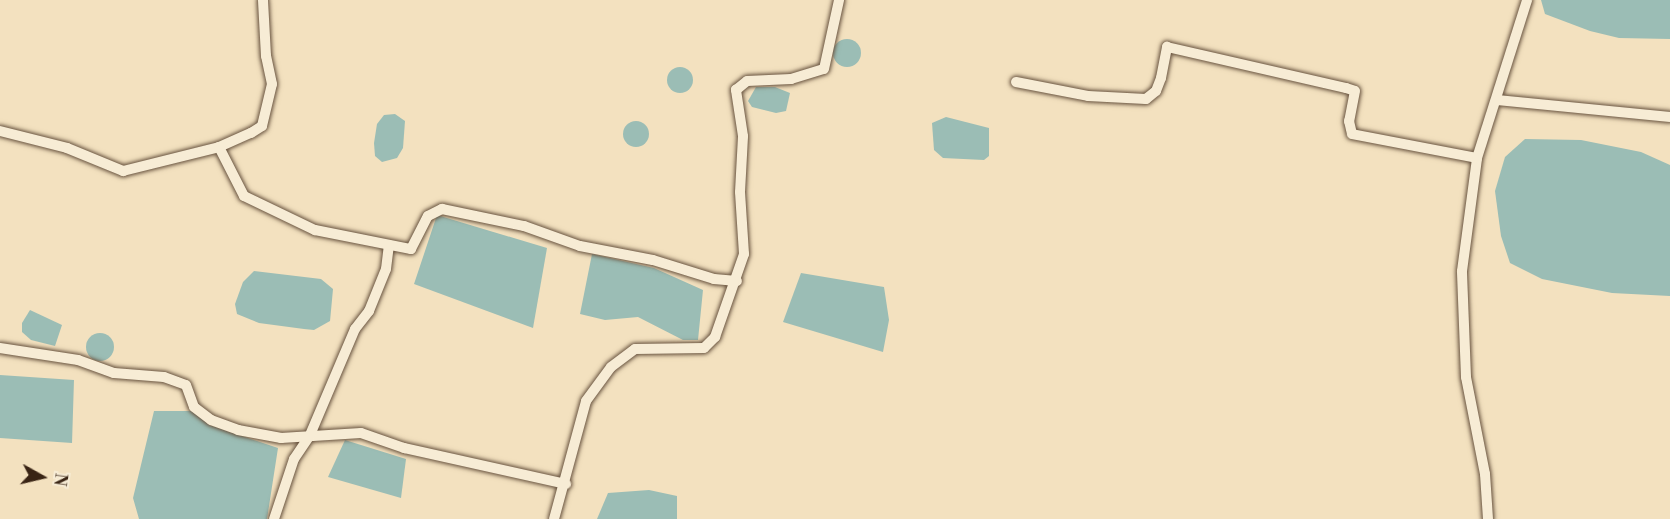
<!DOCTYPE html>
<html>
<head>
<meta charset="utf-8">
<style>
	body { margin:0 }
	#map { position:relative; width:1670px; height:519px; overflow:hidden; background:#f3e1bf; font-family:"Libre Bodoni",serif }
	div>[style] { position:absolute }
	.water>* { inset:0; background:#9bbdb5 }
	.round { border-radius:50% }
	.roads { filter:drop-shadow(0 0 2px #68533f) drop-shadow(0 0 2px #68533f) }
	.minor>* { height:10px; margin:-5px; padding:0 5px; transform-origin:5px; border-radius:5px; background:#f7ecd5 }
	span { translate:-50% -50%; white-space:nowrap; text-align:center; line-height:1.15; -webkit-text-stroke:4.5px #f7ecd5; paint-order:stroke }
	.north { position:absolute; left:12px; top:447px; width:60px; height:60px; -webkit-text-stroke:4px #f7ecd5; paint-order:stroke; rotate:98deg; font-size:16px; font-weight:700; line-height:24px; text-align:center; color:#392414 }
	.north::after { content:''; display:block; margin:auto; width:21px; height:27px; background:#392414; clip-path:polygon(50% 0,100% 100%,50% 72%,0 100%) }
</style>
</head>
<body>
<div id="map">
	<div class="water">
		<i style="clip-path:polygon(1541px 0,1670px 0,1670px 39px,1619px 38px,1590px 31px,1545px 14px)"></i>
		<i class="round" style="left:833px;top:39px;width:28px;height:28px"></i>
		<i class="round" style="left:667px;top:67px;width:26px;height:26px"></i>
		<i style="clip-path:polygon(756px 87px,775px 87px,790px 93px,786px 111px,776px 113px,752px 107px,748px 101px)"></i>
		<i style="clip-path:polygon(395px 114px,405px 121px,403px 148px,397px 158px,382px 162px,375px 156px,374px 143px,377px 124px,384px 115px)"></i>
		<i style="clip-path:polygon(946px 117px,989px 128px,989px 156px,984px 160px,943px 158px,934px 150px,932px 123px)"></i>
		<i class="round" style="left:623px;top:121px;width:26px;height:26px"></i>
		<i style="clip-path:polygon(1525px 139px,1581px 140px,1641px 152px,1670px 165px,1670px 296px,1612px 293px,1542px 279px,1510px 263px,1501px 236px,1495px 191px,1505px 157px)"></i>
		<i style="clip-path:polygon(437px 215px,547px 248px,533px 328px,414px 284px)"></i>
		<i style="clip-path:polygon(592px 254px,654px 268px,703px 290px,698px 340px,683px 340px,638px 317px,605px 320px,580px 314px)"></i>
		<i style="clip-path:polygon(254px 271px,321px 279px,333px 289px,330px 321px,314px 330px,304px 329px,259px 323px,237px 314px,235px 304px,243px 282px)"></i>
		<i style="clip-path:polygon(801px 273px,884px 287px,889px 320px,883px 352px,783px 322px)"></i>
		<i style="clip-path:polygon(30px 310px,62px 325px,55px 346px,31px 340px,22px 332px,22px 323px)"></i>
		<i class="round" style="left:86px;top:333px;width:28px;height:28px"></i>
		<i style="clip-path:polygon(0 375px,74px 380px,72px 443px,0 438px)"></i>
		<i style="clip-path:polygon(154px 411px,192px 411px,209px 425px,278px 448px,267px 519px,139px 519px,133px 498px)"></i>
		<i style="clip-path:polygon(345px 440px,406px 459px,401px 498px,328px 477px)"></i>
		<i style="clip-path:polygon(649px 490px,677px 496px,677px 519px,597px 519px,608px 493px)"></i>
	</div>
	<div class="roads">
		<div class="minor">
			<i style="left:1016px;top:82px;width:73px;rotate:11deg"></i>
			<i style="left:1088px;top:96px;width:58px;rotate:3deg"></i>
			<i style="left:1146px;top:99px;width:13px;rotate:-39deg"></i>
			<i style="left:1156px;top:91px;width:14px;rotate:-69deg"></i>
			<i style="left:1161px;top:78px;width:32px;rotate:-79deg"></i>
			<i style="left:1167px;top:47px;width:184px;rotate:12.9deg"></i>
			<i style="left:1346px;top:88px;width:9px;rotate:18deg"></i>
			<i style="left:1355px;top:91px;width:31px;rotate:101deg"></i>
			<i style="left:1349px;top:121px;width:13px;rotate:77deg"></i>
			<i style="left:1352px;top:134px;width:127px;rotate:10.9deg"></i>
			<i style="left:1497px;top:100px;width:174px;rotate:5.6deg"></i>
			<i style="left:0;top:131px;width:69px;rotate:14.2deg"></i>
			<i style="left:67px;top:148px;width:61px;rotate:22.3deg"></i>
			<i style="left:123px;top:171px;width:99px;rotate:-14deg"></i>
			<i style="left:219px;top:147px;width:35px;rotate:-24deg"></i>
			<i style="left:251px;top:133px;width:13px;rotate:-32deg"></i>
			<i style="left:262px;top:126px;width:43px;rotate:-76.6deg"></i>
			<i style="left:272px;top:84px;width:29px;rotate:-102deg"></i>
			<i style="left:266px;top:56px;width:56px;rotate:-93.1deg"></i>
			<i style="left:219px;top:147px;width:55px;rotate:63deg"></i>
			<i style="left:244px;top:196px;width:79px;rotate:25.6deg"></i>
			<i style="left:315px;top:230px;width:98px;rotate:11.2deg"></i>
			<i style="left:411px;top:249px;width:37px;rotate:-63deg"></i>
			<i style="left:428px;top:216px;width:16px;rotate:-27deg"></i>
			<i style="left:442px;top:209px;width:84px;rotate:11.7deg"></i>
			<i style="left:524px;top:226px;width:59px;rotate:19.7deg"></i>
			<i style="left:580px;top:246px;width:74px;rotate:10.9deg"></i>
			<i style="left:653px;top:260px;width:64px;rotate:17.3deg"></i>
			<i style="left:714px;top:279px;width:23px;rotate:5deg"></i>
			<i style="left:0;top:348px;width:79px;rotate:8.7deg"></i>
			<i style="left:78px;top:360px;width:38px;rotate:20deg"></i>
			<i style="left:114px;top:373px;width:50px;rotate:4.6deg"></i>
			<i style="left:164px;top:377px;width:23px;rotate:20deg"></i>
			<i style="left:186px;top:385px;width:23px;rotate:70deg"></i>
			<i style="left:194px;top:407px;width:21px;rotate:37deg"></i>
			<i style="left:211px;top:420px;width:29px;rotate:20deg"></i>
			<i style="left:238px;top:430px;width:44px;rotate:10.5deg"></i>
			<i style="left:281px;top:438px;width:80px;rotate:-3.6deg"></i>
			<i style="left:361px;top:433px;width:46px;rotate:19.2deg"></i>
			<i style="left:404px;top:448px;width:166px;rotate:12.5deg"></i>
			<i style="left:274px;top:519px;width:63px;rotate:-71.6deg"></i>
			<i style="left:294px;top:459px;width:29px;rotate:-56deg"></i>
			<i style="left:310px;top:435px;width:115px;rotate:-67deg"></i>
			<i style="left:355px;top:329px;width:23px;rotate:-52deg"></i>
			<i style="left:369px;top:311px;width:45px;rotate:-68deg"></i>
			<i style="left:386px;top:269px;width:24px;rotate:-83deg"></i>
			<i style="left:554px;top:519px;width:122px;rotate:-74.8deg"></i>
			<i style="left:586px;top:401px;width:42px;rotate:-53.7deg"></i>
			<i style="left:611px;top:367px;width:30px;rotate:-37deg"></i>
			<i style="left:635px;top:349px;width:69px;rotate:-0.8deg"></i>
			<i style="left:704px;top:348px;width:16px;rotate:-45deg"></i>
			<i style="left:715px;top:337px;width:88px;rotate:-70.7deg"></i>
			<i style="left:744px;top:254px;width:62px;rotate:-93.7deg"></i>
			<i style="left:740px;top:192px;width:56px;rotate:-86.9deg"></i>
			<i style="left:743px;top:136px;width:47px;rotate:-98.7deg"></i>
			<i style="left:736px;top:90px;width:14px;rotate:-39deg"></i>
			<i style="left:747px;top:81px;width:44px;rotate:-2.6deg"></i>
			<i style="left:791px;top:79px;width:34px;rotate:-17deg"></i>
			<i style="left:824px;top:69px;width:71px;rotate:-77.7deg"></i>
			<i style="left:1488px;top:519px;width:45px;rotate:-93.8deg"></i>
			<i style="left:1485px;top:474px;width:99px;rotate:-101.1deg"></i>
			<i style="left:1466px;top:377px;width:106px;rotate:-92.2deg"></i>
			<i style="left:1462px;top:271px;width:114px;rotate:-82.4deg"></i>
			<i style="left:1477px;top:158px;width:166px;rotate:-72.4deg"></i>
		</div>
	</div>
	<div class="north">N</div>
</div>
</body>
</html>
